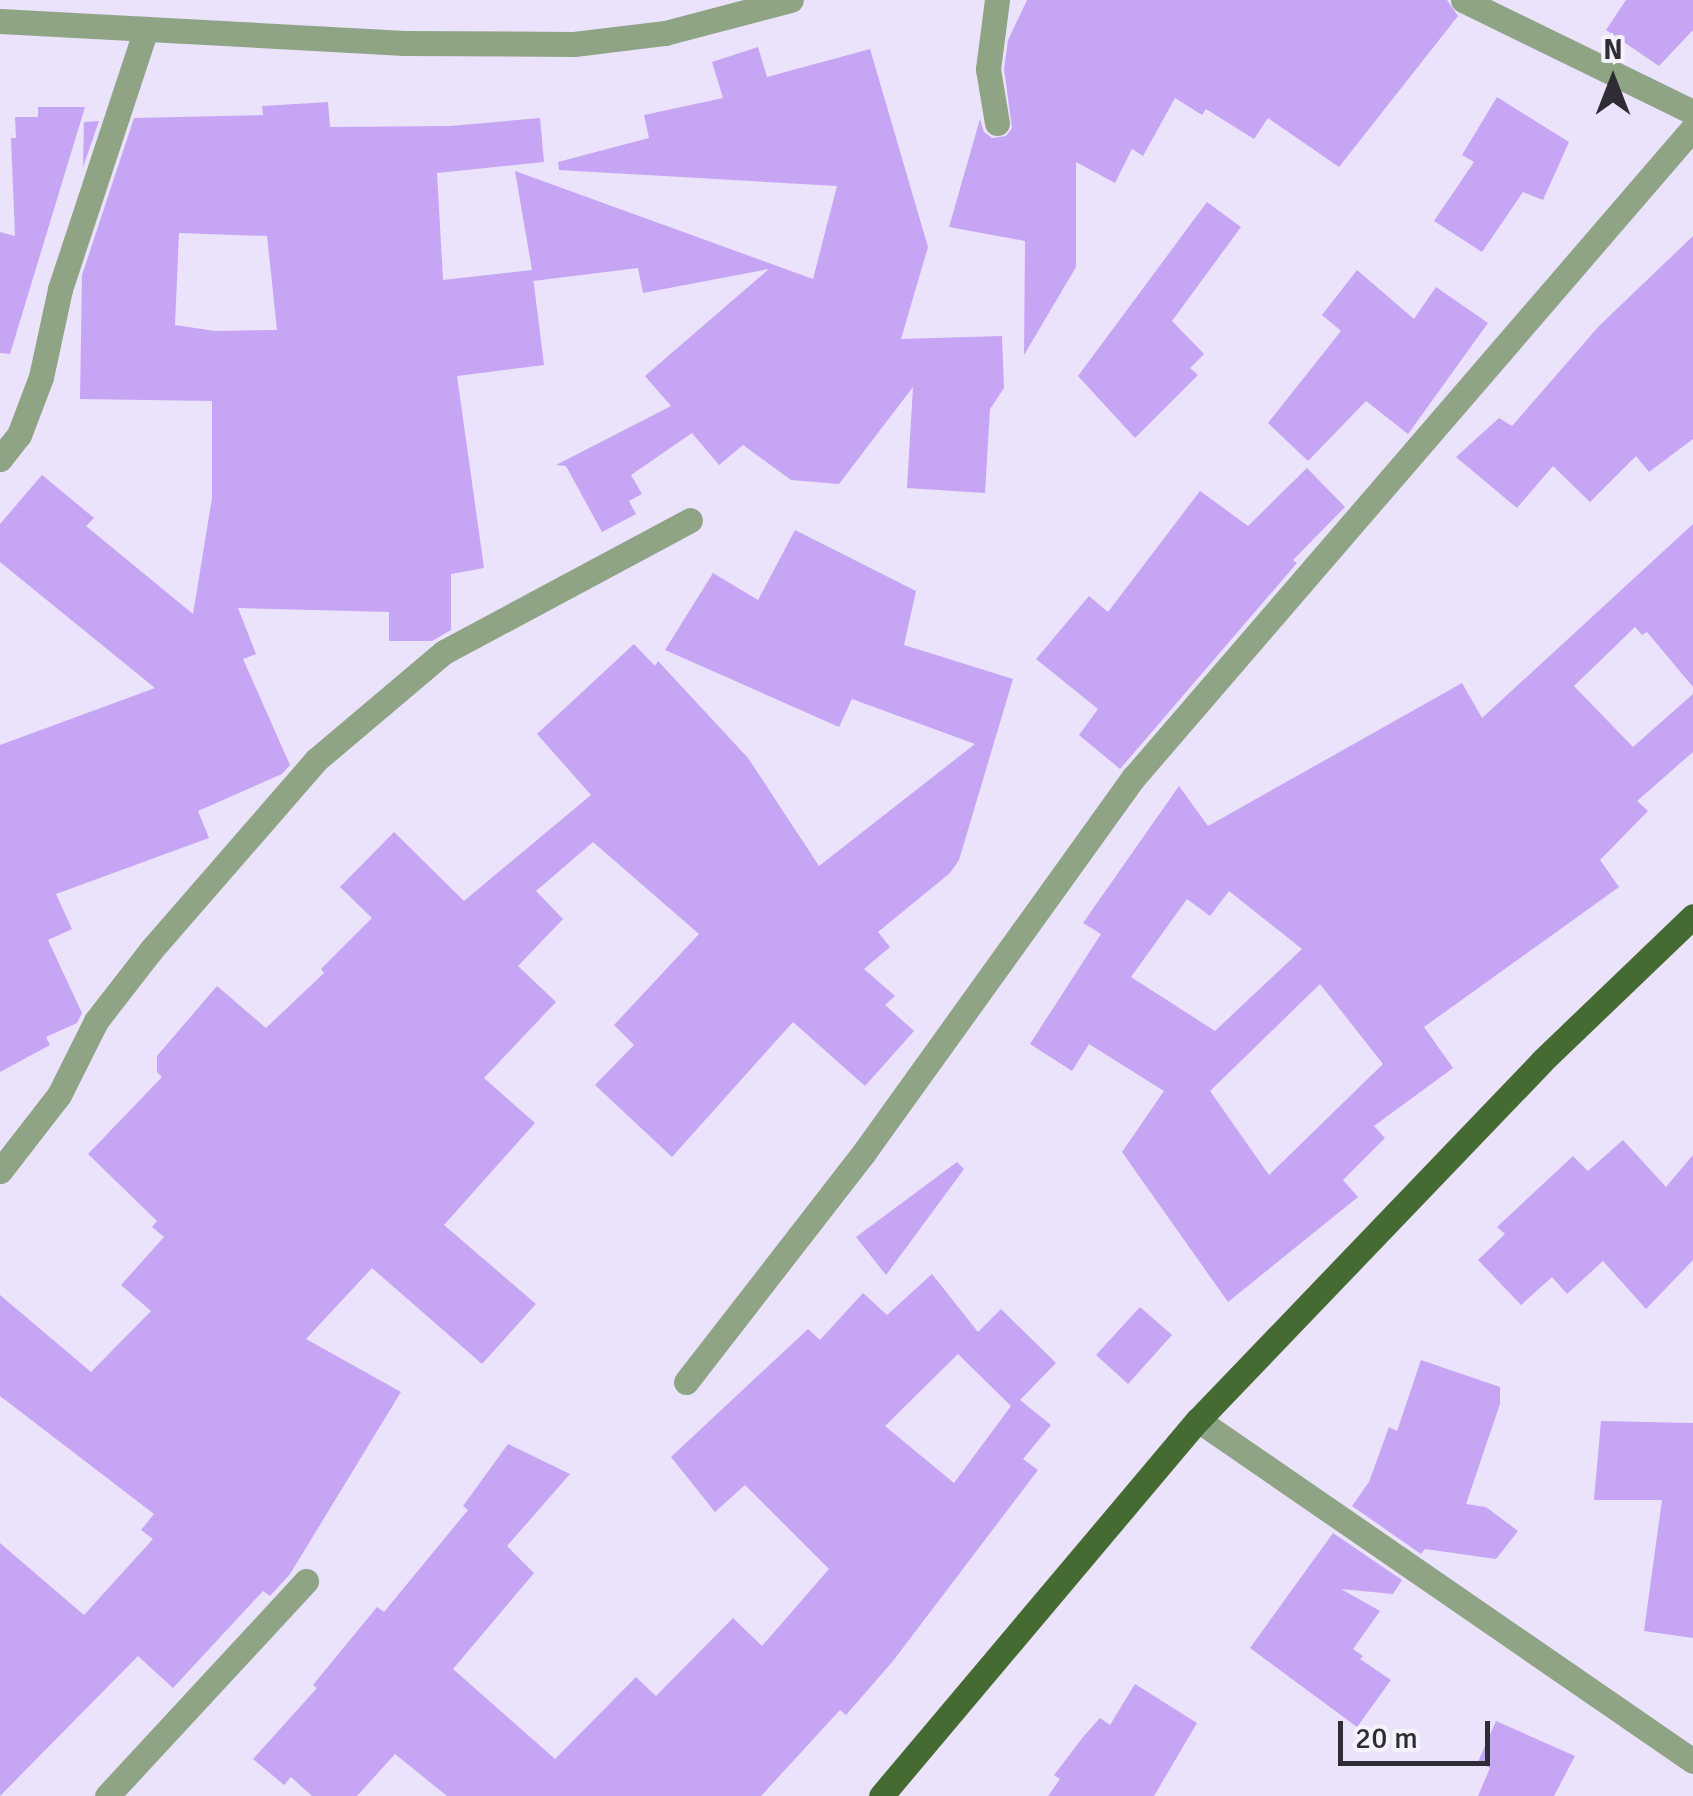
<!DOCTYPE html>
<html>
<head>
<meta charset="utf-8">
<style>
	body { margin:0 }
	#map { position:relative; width:1693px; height:1796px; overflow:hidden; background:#ebe2fb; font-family:Signika,sans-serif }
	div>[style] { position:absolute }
	.building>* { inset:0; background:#c6a6f4 }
	.minor>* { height:25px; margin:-12.5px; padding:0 12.5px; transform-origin:12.5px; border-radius:12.5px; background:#8ea485 }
	.major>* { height:25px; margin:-12.5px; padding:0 12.5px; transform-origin:12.5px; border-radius:12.5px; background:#456b32 }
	span { translate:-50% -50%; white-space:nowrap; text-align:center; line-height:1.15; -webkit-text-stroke:10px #f6f2fc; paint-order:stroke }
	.north { position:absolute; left:1563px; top:30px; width:100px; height:100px; -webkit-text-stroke:8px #f6f2fc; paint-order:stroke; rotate:0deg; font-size:28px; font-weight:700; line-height:40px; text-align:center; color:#2f2c35 }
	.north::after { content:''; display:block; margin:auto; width:35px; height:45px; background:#2f2c35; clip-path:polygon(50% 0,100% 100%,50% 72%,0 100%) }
	.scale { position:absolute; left:1338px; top:1721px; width:152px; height:45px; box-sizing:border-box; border:5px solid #2f2c35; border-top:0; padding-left:12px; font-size:30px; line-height:35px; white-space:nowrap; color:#2f2c35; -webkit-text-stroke:8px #f6f2fc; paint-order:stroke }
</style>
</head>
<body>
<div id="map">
	<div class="building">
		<i style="clip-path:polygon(1027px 0,1447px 0,1458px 16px,1339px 167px,1268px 118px,1254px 139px,1206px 109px,1202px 115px,1175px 98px,1143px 156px,1132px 149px,1115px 183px,1076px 162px,1076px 267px,1024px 355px,1025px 241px,949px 227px,980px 119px,984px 132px,992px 138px,1006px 136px,1012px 128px,1004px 69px,1008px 40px)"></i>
		<i style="clip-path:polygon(1626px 0,1693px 0,1693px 30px,1659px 66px,1606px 30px)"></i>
		<i style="clip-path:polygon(evenodd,758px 47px,767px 77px,870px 49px,928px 247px,901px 339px,1002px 336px,1004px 388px,990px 409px,985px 493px,907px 488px,913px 387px,839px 484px,791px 480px,743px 445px,719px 465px,692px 433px,631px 475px,642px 494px,629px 501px,636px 514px,602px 532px,566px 466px,556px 465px,671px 406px,645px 376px,769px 269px,643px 293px,638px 268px,533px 281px,533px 277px,544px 365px,457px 376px,484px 568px,451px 574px,451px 630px,432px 641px,389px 641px,389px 612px,238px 608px,256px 654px,243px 659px,290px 765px,282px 774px,198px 811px,209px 838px,56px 894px,72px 929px,48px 940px,82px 1013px,77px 1023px,46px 1037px,50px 1045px,0 1072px,0 745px,155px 688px,0 562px,0 524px,42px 475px,94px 518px,86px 526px,193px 614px,212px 498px,212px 401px,80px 399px,82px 275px,134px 118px,263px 115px,262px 106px,328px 102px,330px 127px,450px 126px,540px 118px,544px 162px,437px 173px,443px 280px,532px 270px,515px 171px,813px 279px,837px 186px,559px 170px,558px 162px,649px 138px,644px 115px,723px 98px,712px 62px,758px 47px,179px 233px,267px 236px,277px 330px,215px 331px,175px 325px,179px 233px)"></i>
		<i style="clip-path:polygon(1497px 97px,1569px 142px,1543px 200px,1523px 192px,1482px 252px,1434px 221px,1474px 162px,1462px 155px)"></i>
		<i style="clip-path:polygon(38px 107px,85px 107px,10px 354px,0 353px,0 232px,15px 236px,11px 138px,16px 138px,15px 117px,38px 117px)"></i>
		<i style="clip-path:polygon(99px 121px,83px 167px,84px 122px)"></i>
		<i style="clip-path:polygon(1207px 202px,1241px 227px,1172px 321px,1204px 354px,1190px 368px,1198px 375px,1135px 438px,1078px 376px)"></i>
		<i style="clip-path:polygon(1693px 236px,1693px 439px,1649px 472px,1636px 456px,1590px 502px,1553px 466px,1517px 508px,1456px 457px,1499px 418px,1512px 426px,1599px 326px)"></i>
		<i style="clip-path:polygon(1357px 270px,1414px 319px,1436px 287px,1488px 323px,1408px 434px,1366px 401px,1308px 461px,1268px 423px,1341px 331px,1322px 315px)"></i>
		<i style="clip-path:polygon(1307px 468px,1345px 507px,1293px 560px,1297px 563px,1120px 769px,1079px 735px,1098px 709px,1036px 659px,1089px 596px,1108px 612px,1200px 491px,1248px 526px)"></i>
		<i style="clip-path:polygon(evenodd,1693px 524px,1693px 687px,1647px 632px,1642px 635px,1635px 627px,1574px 686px,1633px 747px,1693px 694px,1693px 752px,1637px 801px,1648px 811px,1600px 860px,1619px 887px,1424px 1027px,1453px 1068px,1374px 1126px,1385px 1138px,1343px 1180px,1358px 1197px,1228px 1302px,1122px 1152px,1164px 1091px,1089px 1044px,1072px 1071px,1030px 1044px,1101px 934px,1083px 923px,1179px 786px,1208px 826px,1462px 683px,1482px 718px,1693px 524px,1229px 891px,1302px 949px,1215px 1031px,1131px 977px,1187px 899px,1210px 916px,1229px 891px,1693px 524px,1320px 984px,1383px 1064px,1269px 1175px,1210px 1091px,1320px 984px)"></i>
		<i style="clip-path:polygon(795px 530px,916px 591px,904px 645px,1013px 679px,959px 860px,950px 873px,878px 932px,890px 947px,864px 969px,895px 996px,885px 1005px,914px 1031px,865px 1086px,793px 1022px,672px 1157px,595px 1085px,634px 1045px,614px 1025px,699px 934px,593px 842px,536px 891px,563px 919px,518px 966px,556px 1002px,484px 1078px,535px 1123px,444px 1225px,536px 1304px,482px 1364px,372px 1268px,306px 1339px,401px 1392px,290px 1574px,270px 1596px,263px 1591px,173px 1688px,138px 1656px,0 1796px,0 1543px,84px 1615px,153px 1539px,141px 1530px,154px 1514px,0 1396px,0 1295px,91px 1372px,151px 1311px,121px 1285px,164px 1237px,152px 1227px,157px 1221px,88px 1154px,162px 1077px,157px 1072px,157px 1056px,217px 986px,266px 1028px,324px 973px,321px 969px,372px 918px,340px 887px,394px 832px,464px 901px,591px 795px,537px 734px,634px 644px,655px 666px,658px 661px,748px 758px,819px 866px,975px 744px,852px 699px,839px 727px,665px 650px,713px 573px,758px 600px)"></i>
		<i style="clip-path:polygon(1623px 1140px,1666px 1187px,1693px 1155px,1693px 1260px,1646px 1309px,1603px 1261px,1567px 1294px,1552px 1277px,1521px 1305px,1478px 1260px,1505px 1234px,1497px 1227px,1573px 1156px,1588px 1171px)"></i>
		<i style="clip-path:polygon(957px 1162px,964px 1169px,886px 1275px,856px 1237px)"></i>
		<i style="clip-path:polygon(evenodd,932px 1274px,978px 1332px,1001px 1309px,1056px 1363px,1020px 1400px,1051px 1425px,1023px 1459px,1038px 1470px,893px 1661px,846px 1715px,840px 1710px,761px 1796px,447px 1796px,395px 1754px,357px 1796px,312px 1796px,291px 1777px,284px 1785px,253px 1759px,317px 1688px,313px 1685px,377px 1607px,384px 1612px,468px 1510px,463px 1506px,508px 1444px,570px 1474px,507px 1546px,534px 1573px,453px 1669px,555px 1759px,636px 1677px,656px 1696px,733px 1618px,762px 1646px,829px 1569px,745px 1485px,715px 1512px,671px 1457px,808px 1329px,820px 1340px,863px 1293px,887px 1315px,932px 1274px,958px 1354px,1011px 1406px,954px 1483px,885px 1426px,958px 1354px)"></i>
		<i style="clip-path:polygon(1140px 1307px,1172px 1335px,1128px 1384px,1096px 1355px)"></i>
		<i style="clip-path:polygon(1421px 1360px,1500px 1387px,1500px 1404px,1466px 1504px,1486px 1507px,1518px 1531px,1496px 1559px,1425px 1549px,1421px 1554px,1352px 1506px,1369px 1482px,1389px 1427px,1397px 1431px)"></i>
		<i style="clip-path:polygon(1601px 1421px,1693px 1423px,1693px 1638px,1644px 1631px,1662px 1500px,1594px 1500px)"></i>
		<i style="clip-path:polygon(1333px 1533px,1402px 1580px,1393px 1594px,1341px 1589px,1380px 1611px,1353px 1649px,1363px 1656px,1360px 1659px,1391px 1680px,1357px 1727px,1250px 1648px)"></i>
		<i style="clip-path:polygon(1135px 1684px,1197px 1723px,1154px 1796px,1048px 1796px,1060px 1779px,1054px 1775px,1083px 1737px,1100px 1718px,1110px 1725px)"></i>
		<i style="clip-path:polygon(1496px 1721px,1575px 1756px,1554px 1796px,1478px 1796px,1490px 1768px,1478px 1762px)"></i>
	</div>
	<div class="minor">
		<i style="left:1463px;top:0;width:256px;rotate:26deg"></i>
		<i style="left:0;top:21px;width:405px;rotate:3.1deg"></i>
		<i style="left:404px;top:43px;width:170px;rotate:0.3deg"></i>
		<i style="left:574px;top:44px;width:92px;rotate:-6.9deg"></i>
		<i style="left:665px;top:33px;width:130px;rotate:-14.7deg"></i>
		<i style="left:997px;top:123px;width:55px;rotate:-99.5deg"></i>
		<i style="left:988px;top:69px;width:70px;rotate:-82.6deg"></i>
		<i style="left:0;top:459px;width:31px;rotate:-52deg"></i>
		<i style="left:19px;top:435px;width:62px;rotate:-69.2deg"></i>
		<i style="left:41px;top:377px;width:90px;rotate:-77.8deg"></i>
		<i style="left:60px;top:289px;width:274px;rotate:-71.7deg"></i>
		<i style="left:0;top:1171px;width:96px;rotate:-52.2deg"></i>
		<i style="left:59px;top:1095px;width:83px;rotate:-63.4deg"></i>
		<i style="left:96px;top:1021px;width:90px;rotate:-52.2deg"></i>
		<i style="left:151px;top:950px;width:252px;rotate:-49deg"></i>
		<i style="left:316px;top:760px;width:167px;rotate:-40.2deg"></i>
		<i style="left:444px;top:652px;width:279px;rotate:-28.2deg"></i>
		<i style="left:686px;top:1382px;width:292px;rotate:-52.2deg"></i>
		<i style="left:865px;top:1151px;width:461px;rotate:-54.3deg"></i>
		<i style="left:1134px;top:777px;width:857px;rotate:-49.26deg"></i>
		<i style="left:1198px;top:1420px;width:601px;rotate:34.56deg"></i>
		<i style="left:107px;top:1796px;width:293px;rotate:-47.2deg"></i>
	</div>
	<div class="major">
		<i style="left:881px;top:1796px;width:492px;rotate:-49.9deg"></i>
		<i style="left:1198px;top:1420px;width:497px;rotate:-46.2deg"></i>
		<i style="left:1542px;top:1061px;width:209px;rotate:-43.8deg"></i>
	</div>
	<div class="north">N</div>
	<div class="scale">20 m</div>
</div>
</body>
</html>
